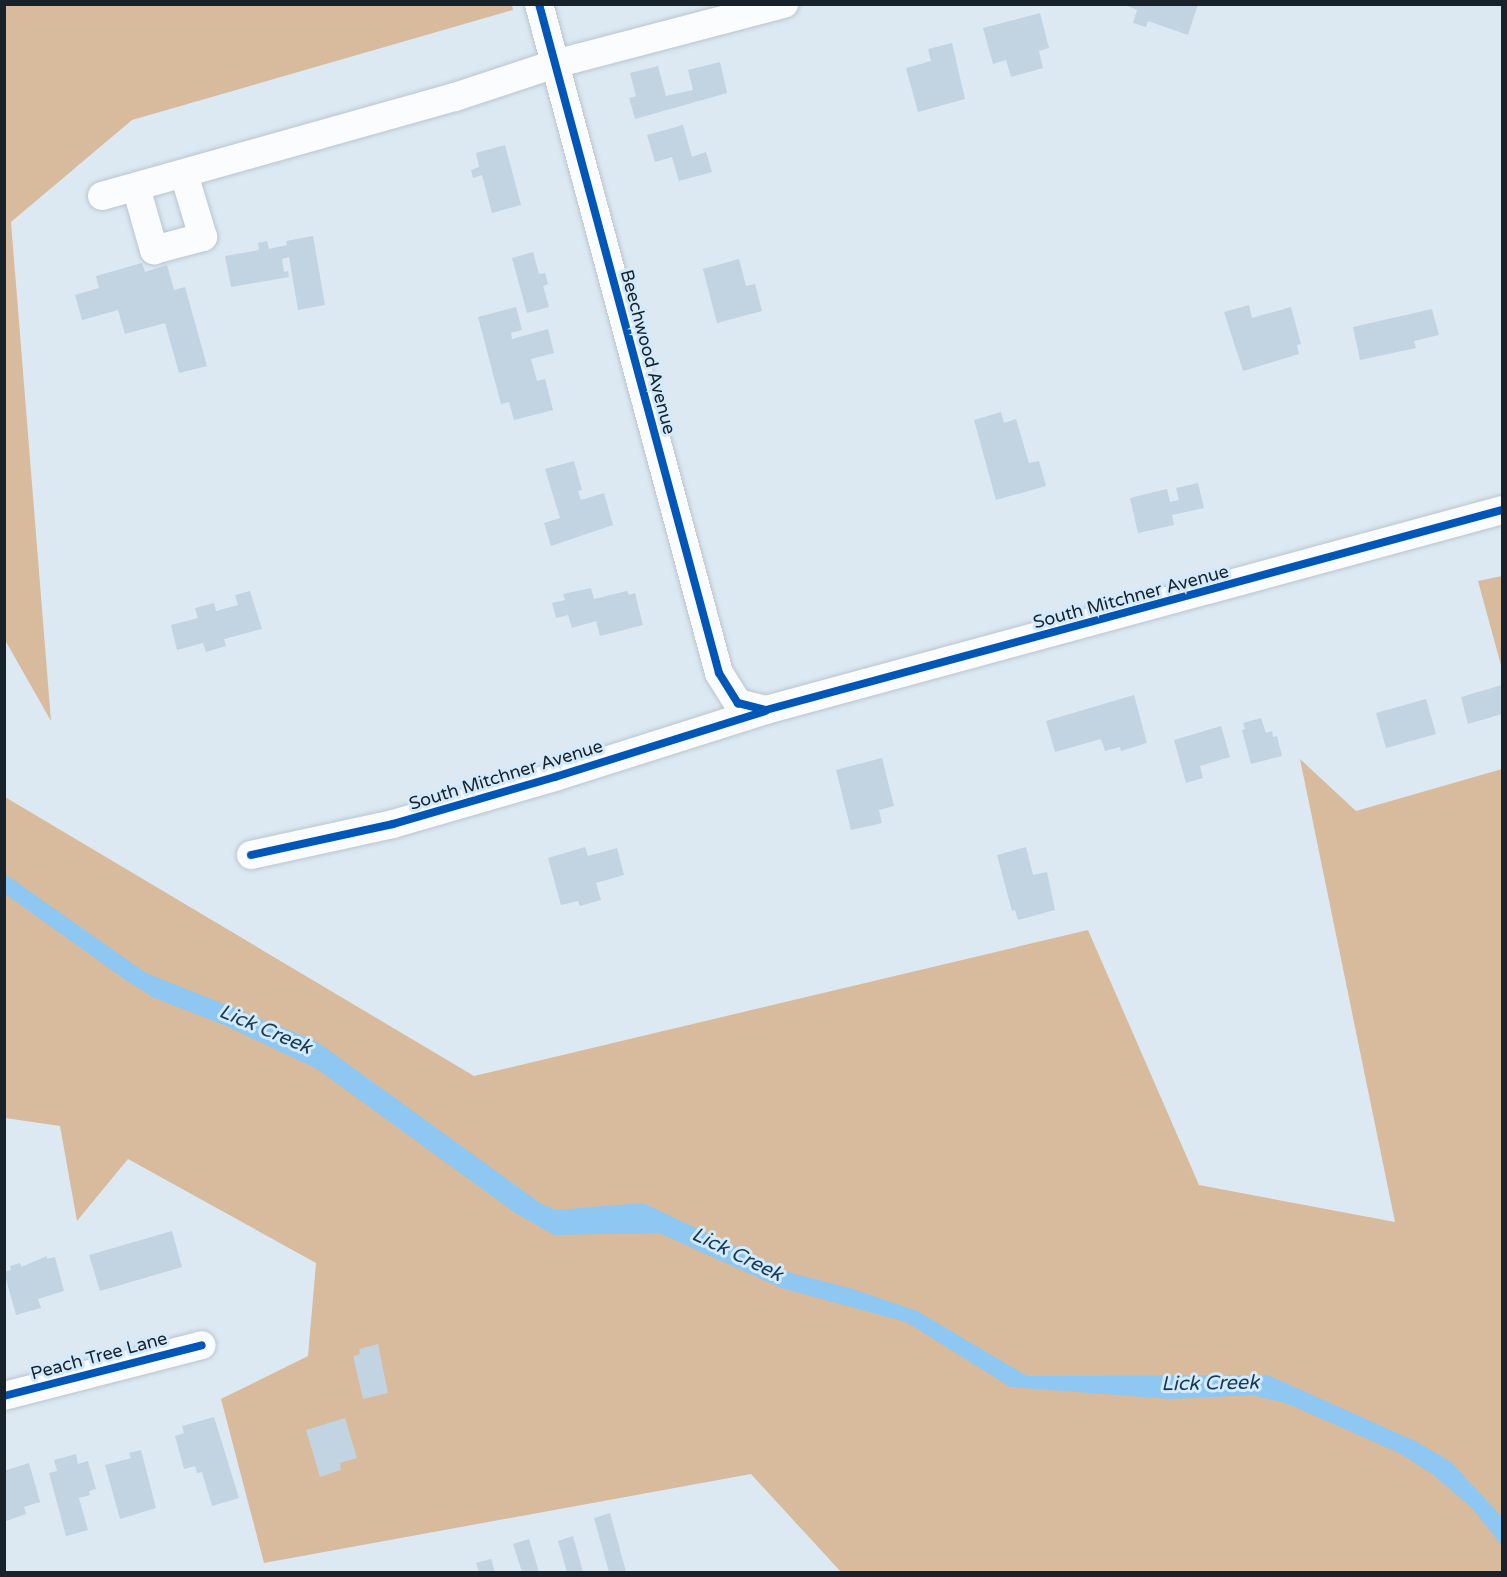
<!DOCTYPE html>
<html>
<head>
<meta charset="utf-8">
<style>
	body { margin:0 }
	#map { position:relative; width:1507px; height:1577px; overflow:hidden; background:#dce9f3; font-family:"Varela Round",sans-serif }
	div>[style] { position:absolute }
	.forest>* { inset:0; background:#d8bb9c }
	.water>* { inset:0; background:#8dc7f2 }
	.building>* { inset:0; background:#c2d3e1 }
	.roads { filter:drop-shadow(0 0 2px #bac5ce) drop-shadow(0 0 2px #bac5ce) }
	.minor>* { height:28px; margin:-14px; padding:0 14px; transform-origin:14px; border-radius:14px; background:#fafcfd }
	.cycleway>* { height:8px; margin:-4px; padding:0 4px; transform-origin:4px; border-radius:4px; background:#0057b8 }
	span { translate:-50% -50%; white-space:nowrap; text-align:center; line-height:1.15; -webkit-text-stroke:6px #d3eafc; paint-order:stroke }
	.street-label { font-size:18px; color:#17222a }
	.water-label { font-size:20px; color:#183a51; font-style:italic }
	.frame { position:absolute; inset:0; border:6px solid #17222a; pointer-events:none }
</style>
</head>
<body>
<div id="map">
	<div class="forest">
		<i style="clip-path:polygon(512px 5px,513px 10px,132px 120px,11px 222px,51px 721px,5px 640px,5px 5px)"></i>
		<i style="clip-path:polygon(1502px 576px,1502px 669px,1478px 581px)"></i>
		<i style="clip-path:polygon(1300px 759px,1356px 811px,1502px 769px,1502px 1572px,841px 1572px,751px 1474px,264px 1563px,221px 1399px,308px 1356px,316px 1263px,128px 1159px,77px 1221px,60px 1126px,5px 1118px,5px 797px,474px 1076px,1088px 930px,1199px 1185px,1395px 1222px)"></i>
	</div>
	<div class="water">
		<i style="clip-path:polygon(5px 874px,146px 973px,316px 1041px,540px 1203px,556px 1210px,643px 1203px,791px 1273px,853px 1289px,917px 1311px,1027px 1376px,1268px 1375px,1417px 1442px,1451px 1462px,1502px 1517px,1502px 1546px,1473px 1509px,1432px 1474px,1399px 1453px,1288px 1404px,1253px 1395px,1171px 1399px,1010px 1387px,906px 1322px,781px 1288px,659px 1233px,554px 1235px,515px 1213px,317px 1069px,224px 1025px,154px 998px,127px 981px,5px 894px)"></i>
	</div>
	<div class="building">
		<i style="clip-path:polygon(1123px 4px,1198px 4px,1188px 35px,1148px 21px,1146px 27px,1133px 23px,1137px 10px)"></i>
		<i style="clip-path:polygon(1040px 13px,1049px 48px,1039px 51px,1043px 68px,1011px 77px,1006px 60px,993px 64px,983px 28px)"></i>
		<i style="clip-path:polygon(952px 43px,965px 99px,918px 112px,906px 68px,931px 61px,928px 49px)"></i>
		<i style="clip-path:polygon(720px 62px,727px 93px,635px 119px,629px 98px,636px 96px,630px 73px,658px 66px,666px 96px,693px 90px,688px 70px)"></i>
		<i style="clip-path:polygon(683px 125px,692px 157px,706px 152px,712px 172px,679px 181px,672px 157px,655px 162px,647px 135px)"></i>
		<i style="clip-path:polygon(505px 145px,521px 205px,492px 213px,482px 175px,473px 178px,471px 170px,479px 167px,476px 153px)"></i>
		<i style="clip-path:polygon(313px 236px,325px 305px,298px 310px,289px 257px,282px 259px,284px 272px,288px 271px,289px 277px,231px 287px,225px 256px,259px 250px,258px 243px,267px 241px,269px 249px,287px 245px,286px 241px)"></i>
		<i style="clip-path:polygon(533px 252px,539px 274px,545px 273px,548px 284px,543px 286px,549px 307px,527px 313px,512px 258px)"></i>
		<i style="clip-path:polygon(739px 259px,746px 286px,755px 284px,762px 311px,717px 323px,703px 269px)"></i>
		<i style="clip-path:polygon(142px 263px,145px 272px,167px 265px,174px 290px,185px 287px,207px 366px,179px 373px,165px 323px,125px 334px,118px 310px,82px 320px,75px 295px,99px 288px,96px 276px)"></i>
		<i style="clip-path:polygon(1249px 305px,1252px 318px,1291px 307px,1301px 344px,1297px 345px,1299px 354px,1243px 371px,1224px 312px)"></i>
		<i style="clip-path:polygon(516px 307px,522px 330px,511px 333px,512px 339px,548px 329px,554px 353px,531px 359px,537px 381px,545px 379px,553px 410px,514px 420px,509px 402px,501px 404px,478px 317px)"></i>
		<i style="clip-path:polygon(1432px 309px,1439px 335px,1414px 341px,1416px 348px,1360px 360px,1353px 327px)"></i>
		<i style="clip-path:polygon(1001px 412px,1004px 423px,1016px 419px,1029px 463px,1039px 461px,1046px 486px,996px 500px,974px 420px)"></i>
		<i style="clip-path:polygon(574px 461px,582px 490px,578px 491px,581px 500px,604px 493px,613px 525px,551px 546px,544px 523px,560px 518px,545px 469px)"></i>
		<i style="clip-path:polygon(1198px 483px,1204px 508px,1172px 515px,1174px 525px,1138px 533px,1130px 498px,1167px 489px,1170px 502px,1179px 500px,1176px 488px)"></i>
		<i style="clip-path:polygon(591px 588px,594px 599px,627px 591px,629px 595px,635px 593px,643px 625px,600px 636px,596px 621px,572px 628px,568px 615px,556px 618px,552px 603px,565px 600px,563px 594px)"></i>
		<i style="clip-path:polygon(250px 591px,262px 629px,224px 639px,226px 646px,206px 652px,203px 643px,177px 650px,171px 625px,198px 618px,195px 608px,214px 603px,216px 611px,238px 605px,235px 595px)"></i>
		<i style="clip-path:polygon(1502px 685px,1502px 714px,1468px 724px,1461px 697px)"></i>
		<i style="clip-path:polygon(1134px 695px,1147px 743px,1121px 751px,1120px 747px,1105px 751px,1101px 739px,1055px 752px,1046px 721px)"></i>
		<i style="clip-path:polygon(1426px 699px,1436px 734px,1386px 748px,1376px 713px)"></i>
		<i style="clip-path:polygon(1261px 718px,1266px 733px,1272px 731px,1273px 737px,1277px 736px,1282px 756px,1251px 764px,1242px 730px,1245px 729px,1243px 723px)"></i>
		<i style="clip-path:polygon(1221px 726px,1230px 757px,1200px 766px,1203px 778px,1186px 783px,1174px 740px)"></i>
		<i style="clip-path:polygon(882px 758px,894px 806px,879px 810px,882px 823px,851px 830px,836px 770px)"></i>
		<i style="clip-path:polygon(585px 847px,588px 856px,617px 848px,624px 875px,596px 883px,601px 900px,580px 906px,578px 901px,561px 905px,548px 858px)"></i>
		<i style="clip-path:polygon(1026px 847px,1033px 875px,1047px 872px,1055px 910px,1018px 920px,1015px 910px,1012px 911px,997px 855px)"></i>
		<i style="clip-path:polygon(172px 1231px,182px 1267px,100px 1291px,89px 1255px)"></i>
		<i style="clip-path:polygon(47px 1256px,47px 1259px,55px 1257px,64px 1291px,38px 1299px,41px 1308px,16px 1315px,4px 1272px,11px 1270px,10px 1266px,20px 1263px,21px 1267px)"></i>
		<i style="clip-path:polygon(378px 1344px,388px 1393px,363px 1399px,353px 1356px,360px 1354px,359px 1349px)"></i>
		<i style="clip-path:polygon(214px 1417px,239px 1498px,212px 1506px,202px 1472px,197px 1473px,195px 1466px,184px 1469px,175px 1436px,184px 1433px,182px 1426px)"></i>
		<i style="clip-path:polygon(345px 1418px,357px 1458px,340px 1463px,341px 1470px,320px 1477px,306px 1430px)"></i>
		<i style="clip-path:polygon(141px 1450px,156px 1508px,120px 1519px,105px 1465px,131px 1458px,129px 1453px)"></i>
		<i style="clip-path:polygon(76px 1454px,78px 1464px,88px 1461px,96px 1489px,89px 1491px,90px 1495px,79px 1498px,88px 1530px,66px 1536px,49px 1473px,57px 1471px,54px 1460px)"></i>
		<i style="clip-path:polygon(29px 1463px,40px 1502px,24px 1507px,26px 1514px,6px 1521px,4px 1471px)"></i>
		<i style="clip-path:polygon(610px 1513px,626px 1572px,609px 1572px,594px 1518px)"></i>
		<i style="clip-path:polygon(573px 1536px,583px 1572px,567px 1572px,558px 1541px)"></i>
		<i style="clip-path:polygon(529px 1539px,539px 1572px,522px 1572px,513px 1544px)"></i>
		<i style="clip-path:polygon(491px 1559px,495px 1572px,479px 1572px,476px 1563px)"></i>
	</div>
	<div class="roads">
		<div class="minor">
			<i style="left:539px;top:4px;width:693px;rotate:74.94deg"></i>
			<i style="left:719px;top:673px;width:36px;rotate:58deg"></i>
			<i style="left:738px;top:703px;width:29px;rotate:14deg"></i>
			<i style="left:766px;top:710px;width:763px;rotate:-15.2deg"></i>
			<i style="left:136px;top:187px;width:66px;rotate:74.1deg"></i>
			<i style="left:154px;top:250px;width:51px;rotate:-14.9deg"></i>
			<i style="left:203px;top:237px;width:66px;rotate:-106.8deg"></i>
			<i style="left:102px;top:196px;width:367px;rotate:-15.7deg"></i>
			<i style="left:455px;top:97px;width:105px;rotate:-18.3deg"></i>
			<i style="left:555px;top:64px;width:237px;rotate:-14.7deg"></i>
			<i style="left:251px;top:855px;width:145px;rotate:-12.3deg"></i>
			<i style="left:393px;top:824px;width:169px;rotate:-16.2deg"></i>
			<i style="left:555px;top:777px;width:221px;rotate:-17.6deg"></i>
			<i style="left:4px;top:1396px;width:204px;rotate:-14.4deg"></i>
		</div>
	</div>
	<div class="cycleway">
		<i style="left:539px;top:4px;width:693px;rotate:74.94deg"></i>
		<i style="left:719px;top:673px;width:36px;rotate:58deg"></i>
		<i style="left:738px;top:703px;width:29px;rotate:14deg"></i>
		<i style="left:766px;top:710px;width:763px;rotate:-15.2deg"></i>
		<i style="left:251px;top:855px;width:145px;rotate:-12.3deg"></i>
		<i style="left:393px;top:824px;width:169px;rotate:-16.2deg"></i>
		<i style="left:555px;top:777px;width:220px;rotate:-17.4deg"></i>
		<i style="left:4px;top:1396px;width:204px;rotate:-14.4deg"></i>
	</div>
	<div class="street-label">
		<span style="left:648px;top:352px;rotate:75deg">Beechwood Avenue</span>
		<span style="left:1131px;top:597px;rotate:-15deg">South Mitchner Avenue</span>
		<span style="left:506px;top:775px;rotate:-17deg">South Mitchner Avenue</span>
		<span style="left:99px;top:1356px;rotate:-15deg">Peach Tree Lane</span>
	</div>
	<div class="water-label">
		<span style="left:265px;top:1030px;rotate:23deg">Lick Creek</span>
		<span style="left:737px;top:1255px;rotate:26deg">Lick Creek</span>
		<span style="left:1210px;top:1384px;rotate:-1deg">Lick Creek</span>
	</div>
	<div class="frame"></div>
</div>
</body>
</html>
